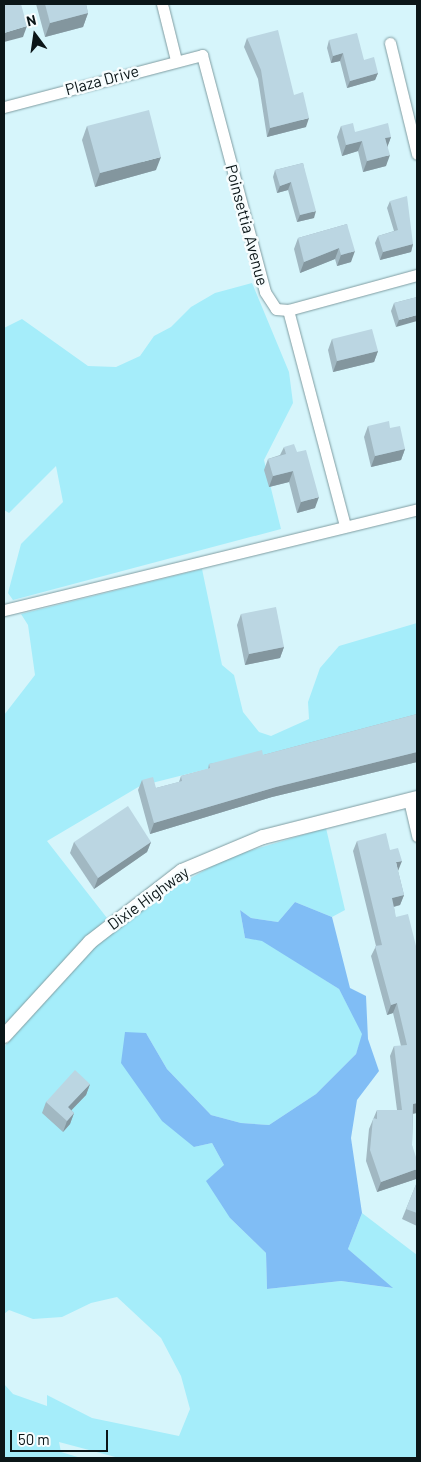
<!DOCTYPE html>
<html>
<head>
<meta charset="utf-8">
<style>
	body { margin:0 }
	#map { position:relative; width:421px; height:1462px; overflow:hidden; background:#d6f5fb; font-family:Barlow,sans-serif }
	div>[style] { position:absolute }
	.green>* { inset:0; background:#a5edfa }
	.water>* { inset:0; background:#80bdf5 }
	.roads { filter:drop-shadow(0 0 1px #7f9ca1) drop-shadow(0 0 1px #7f9ca1) }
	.minor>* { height:11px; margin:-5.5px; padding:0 5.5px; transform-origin:5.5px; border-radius:5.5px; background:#fff }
	.tertiary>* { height:14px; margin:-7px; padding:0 7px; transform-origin:7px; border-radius:7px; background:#fff }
	.wall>* { inset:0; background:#a1b8c2 }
	.shaded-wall>* { inset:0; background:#83969e }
	.building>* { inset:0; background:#bbd6e2 }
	span { translate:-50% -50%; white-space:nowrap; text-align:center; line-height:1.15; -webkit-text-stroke:5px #f7fdfe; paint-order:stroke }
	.street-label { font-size:16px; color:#0b1618 }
	.frame { position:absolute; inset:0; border:5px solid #0b1618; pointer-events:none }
	.north { position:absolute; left:10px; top:10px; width:50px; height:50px; -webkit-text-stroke:4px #f7fdfe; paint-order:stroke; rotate:346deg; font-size:14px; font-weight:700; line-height:20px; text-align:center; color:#0b1618 }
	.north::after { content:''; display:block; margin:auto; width:18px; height:22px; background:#0b1618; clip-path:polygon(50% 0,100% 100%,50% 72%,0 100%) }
	.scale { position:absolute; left:10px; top:1430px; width:98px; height:22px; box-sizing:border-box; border:2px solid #0b1618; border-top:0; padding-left:6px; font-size:15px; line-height:18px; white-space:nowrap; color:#0b1618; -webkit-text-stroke:4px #f7fdfe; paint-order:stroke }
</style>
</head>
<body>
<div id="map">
	<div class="green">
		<i style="clip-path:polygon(252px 283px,289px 372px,293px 403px,264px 460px,281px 529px,13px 600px,8px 593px,21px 544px,63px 502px,56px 466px,9px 513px,4px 510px,4px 328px,22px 319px,88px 366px,116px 367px,140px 356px,154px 336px,171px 327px,191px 307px,215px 293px)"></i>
		<i style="clip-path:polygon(202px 569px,222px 665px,234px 675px,243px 712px,259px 732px,271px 736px,309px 719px,308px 702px,320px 668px,339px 646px,417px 623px,417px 716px,140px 786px,47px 841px,107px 918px,4px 1025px,4px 715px,35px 675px,28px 625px,21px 614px)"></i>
		<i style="clip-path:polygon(326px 828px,345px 910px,332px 917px,295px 902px,278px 922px,251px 918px,240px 910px,245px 938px,262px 940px,339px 989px,363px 1034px,356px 1054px,316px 1094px,269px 1125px,241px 1123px,211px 1115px,167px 1069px,146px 1033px,194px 1147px,212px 1143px,224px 1165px,230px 1218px,266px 1253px,267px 1289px,341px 1281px,392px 1288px,348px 1249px,362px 1213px,417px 1255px,417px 1458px,119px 1458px,59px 1442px,61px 1452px,81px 1458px,4px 1458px,4px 1384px,13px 1394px,47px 1406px,47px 1395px,92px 1418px,179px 1436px,190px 1409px,181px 1376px,161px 1338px,117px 1297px,91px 1303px,62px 1317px,33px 1319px,9px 1310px,4px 1314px,4px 1047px,94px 948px,167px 891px,229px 857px)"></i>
	</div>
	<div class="water">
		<i style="clip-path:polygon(295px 902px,332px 917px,350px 988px,366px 996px,368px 1039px,379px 1071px,357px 1100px,351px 1138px,362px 1213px,348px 1249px,393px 1288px,341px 1281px,267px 1289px,266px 1253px,230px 1218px,206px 1181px,224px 1165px,212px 1143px,194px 1147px,162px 1121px,121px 1063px,125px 1032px,146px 1033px,167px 1069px,211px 1115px,241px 1123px,269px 1125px,316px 1094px,356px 1054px,362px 1034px,339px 989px,262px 941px,245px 938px,240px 910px,251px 918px,278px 922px)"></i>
	</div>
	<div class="roads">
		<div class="minor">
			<i style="left:162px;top:4px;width:58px;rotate:76deg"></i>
			<i style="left:390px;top:43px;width:114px;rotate:76.3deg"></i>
			<i style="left:4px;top:107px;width:205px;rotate:-14.7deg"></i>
			<i style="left:202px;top:55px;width:245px;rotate:75.1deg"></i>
			<i style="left:265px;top:292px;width:20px;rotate:57deg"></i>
			<i style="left:276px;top:309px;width:12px;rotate:5deg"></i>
			<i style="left:288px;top:310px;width:223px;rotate:75.2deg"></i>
			<i style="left:288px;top:310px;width:134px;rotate:-15.2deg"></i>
			<i style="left:4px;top:610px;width:425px;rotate:-13.7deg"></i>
			<i style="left:409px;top:800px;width:37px;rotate:77deg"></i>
		</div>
		<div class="tertiary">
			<i style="left:4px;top:1036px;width:127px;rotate:-47.5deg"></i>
			<i style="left:90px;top:942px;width:116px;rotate:-37.7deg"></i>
			<i style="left:182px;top:871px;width:88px;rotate:-22.8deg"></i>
			<i style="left:263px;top:837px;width:159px;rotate:-14.2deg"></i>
		</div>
	</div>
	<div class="wall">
		<i style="clip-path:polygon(36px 4px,86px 4px,88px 13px,83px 27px,45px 37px)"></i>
		<i style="clip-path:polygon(247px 38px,306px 127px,267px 137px,258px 79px,244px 47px)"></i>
		<i style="clip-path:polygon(329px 40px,364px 60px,378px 73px,375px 80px,347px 88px,340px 61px,331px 63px,327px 48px)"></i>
		<i style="clip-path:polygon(87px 126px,156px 170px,95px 187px,82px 140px)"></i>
		<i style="clip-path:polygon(341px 126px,355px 132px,391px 137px,387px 147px,386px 166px,363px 172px,358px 151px,342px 156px,337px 137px)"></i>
		<i style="clip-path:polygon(303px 163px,314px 218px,297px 222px,288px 190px,277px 193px,273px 177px,275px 170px)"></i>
		<i style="clip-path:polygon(390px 201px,413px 244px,411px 252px,380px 260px,375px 243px,378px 236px,394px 231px,387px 208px)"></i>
		<i style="clip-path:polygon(347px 224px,351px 262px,337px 266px,335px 259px,300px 273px,294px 249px,298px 238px)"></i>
		<i style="clip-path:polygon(417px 297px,396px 327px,391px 311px,394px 303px)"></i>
		<i style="clip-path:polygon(332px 339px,378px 351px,374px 362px,333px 372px,328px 350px)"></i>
		<i style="clip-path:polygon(368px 426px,390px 428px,405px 449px,401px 460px,371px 467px,364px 437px)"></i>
		<i style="clip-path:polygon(284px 447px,315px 508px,297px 513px,289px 482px,269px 487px,264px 470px,268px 459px,280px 455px)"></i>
		<i style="clip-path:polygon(241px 614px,284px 647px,280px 658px,245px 665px,237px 625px)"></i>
		<i style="clip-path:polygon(417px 714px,417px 762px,272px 797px,150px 834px,138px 790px,142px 780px,156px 788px,179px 782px,181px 776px,208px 769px,209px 764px,263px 755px)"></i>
		<i style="clip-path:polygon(357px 841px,390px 850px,398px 871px,404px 895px,400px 905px,394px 907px,417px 1113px,413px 1114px,412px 1145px,416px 1179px,377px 1192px,366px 1161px,369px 1129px,377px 1110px,397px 1110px,390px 1056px,394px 1046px,401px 1046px,393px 1013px,387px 1015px,371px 956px,376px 946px,353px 851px)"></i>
		<i style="clip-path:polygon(74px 842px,151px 842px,147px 852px,94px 889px,70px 853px)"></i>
		<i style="clip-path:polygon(90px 1084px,86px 1095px,71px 1110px,74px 1113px,70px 1124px,63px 1132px,42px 1113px,46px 1102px)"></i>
		<i style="clip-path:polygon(417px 1182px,417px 1226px,402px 1219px)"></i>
	</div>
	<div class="shaded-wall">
		<i style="clip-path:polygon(88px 13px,83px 27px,45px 37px,50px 23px)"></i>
		<i style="clip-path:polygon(27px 26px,23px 37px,4px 42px,4px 33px)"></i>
		<i style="clip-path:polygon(343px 53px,340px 61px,331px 63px,333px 56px)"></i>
		<i style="clip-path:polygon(378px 73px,375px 80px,347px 88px,350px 81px)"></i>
		<i style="clip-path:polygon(309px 118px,306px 127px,267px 137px,270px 128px)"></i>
		<i style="clip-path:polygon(391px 137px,387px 148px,385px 138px)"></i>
		<i style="clip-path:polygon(362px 141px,358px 151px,342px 156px,346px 145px)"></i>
		<i style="clip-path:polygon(390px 155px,386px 166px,363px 172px,367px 161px)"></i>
		<i style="clip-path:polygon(161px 157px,156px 170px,95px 187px,100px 173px)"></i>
		<i style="clip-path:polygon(291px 182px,288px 190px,277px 193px,280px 186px)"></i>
		<i style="clip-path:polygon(316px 211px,314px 218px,297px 222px,300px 215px)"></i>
		<i style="clip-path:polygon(413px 244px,411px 252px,380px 260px,383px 252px)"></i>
		<i style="clip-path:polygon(339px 248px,335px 259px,300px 273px,304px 262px)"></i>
		<i style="clip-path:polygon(355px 251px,351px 262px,337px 266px,341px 255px)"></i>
		<i style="clip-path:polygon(417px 315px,417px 321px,396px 327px,399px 320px)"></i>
		<i style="clip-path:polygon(378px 351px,374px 362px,333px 372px,337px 361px)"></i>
		<i style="clip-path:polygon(405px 449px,401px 460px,371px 467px,375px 456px)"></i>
		<i style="clip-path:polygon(293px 471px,289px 482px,269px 487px,273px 476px)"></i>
		<i style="clip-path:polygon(319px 497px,315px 508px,297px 513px,301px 502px)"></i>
		<i style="clip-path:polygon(284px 647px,280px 658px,245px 665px,249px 654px)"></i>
		<i style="clip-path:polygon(417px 752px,417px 762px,272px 797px,150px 834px,154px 823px,276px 787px)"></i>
		<i style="clip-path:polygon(151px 842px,147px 852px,94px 889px,98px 878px)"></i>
		<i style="clip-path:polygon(402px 861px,398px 871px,396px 862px)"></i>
		<i style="clip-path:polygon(404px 895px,400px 905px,388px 908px,392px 898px)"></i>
		<i style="clip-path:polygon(397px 1003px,393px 1013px,387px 1015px,391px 1005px)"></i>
		<i style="clip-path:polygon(90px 1084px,86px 1095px,64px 1118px,68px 1107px)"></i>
		<i style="clip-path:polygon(417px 1103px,417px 1113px,409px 1114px,413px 1104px)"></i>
		<i style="clip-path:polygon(74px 1113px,70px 1124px,63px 1132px,67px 1121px)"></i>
		<i style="clip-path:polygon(417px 1169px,417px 1176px,416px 1179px,377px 1192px,381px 1182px)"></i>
	</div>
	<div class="building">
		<i style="clip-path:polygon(4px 4px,21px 4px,27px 26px,4px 33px)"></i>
		<i style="clip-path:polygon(45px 4px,86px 4px,88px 13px,50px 23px)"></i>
		<i style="clip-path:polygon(278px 30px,294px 95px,303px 92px,309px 118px,270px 128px,261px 70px,247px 38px)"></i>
		<i style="clip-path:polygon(357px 33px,364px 60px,374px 57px,378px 73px,350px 81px,343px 53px,333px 56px,329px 40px)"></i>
		<i style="clip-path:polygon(149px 110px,161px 157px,100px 173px,87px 126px)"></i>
		<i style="clip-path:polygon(353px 123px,355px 132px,388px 123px,391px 137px,385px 138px,390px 155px,367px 161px,362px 141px,346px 145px,341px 126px)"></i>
		<i style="clip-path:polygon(303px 163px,316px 211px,300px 215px,291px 182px,280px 186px,275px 170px)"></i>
		<i style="clip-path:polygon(407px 196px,413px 244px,383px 252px,378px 236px,398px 230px,390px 201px)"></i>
		<i style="clip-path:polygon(347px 224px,355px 251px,341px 255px,339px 248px,304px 262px,298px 238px)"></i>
		<i style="clip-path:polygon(417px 297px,417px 315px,399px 320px,394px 303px)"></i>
		<i style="clip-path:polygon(372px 329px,378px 351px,337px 361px,332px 339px)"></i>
		<i style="clip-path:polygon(389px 421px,390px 428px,400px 426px,405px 449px,375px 456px,368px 426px)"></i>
		<i style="clip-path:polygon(294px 444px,297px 452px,306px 450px,319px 497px,301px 502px,293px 471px,273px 476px,268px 459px,286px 454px,284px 447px)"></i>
		<i style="clip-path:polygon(276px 607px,284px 647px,249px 654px,241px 614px)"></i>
		<i style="clip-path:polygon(417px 714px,417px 752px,276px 787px,154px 823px,142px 780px,153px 777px,156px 788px,182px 781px,181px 776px,210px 768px,209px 764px,262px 750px,263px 755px)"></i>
		<i style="clip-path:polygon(128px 806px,151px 842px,98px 878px,74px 842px)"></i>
		<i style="clip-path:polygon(386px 833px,390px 850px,398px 848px,402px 861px,396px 862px,404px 895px,392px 898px,396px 917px,408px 914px,417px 950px,417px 985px,416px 985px,417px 990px,417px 1103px,413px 1104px,412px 1145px,417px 1160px,417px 1169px,381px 1182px,370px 1150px,373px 1118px,377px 1119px,377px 1110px,402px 1110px,394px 1046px,407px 1045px,397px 1003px,391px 1005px,375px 946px,382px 945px,357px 841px)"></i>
		<i style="clip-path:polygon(75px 1070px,90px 1084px,68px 1107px,74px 1113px,67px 1121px,46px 1102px)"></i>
		<i style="clip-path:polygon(417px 1182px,417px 1213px,406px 1209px)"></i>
	</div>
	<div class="street-label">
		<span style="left:102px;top:80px;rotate:-15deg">Plaza Drive</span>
		<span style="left:247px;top:225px;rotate:75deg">Poinsettia Avenue</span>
		<span style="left:148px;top:898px;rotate:-36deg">Dixie Highway</span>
	</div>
	<div class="frame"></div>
	<div class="north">N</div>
	<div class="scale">50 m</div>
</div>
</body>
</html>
